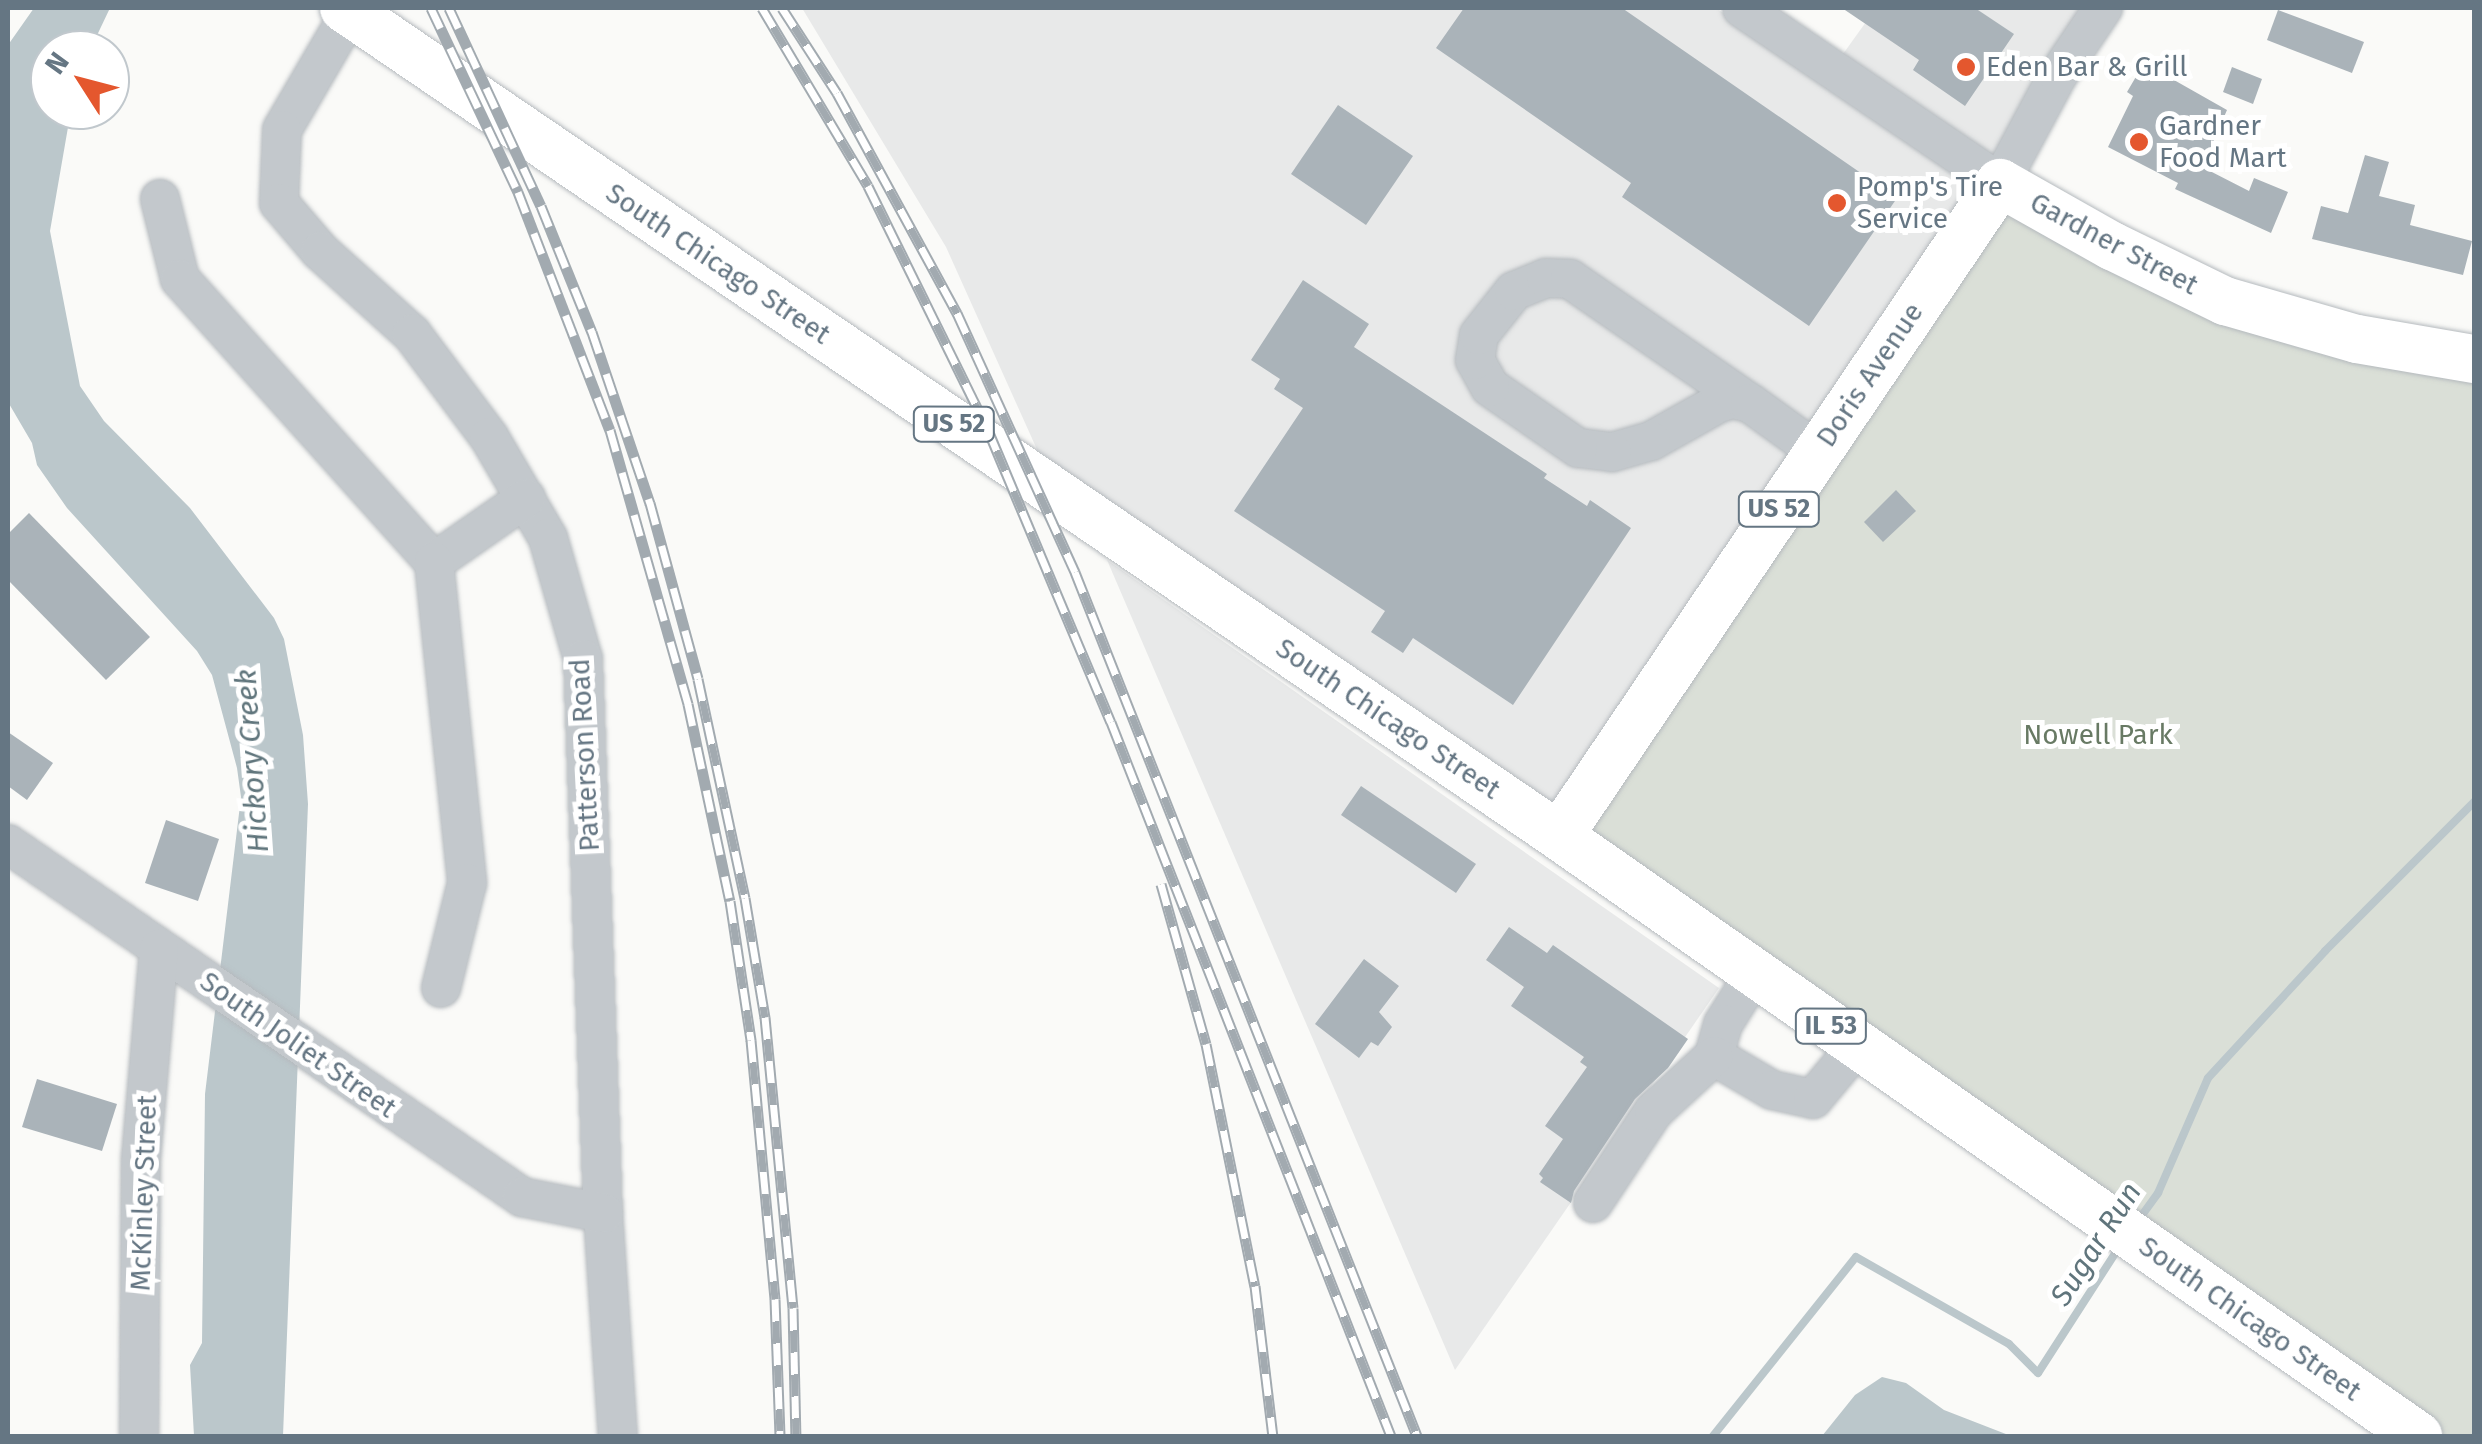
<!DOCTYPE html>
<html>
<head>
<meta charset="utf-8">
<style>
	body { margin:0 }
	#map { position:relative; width:2482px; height:1444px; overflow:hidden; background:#fafaf8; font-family:"Fira Sans",sans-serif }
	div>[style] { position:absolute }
	.built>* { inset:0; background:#e8e9e9 }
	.green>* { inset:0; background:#dadfd7 }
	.water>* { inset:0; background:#bbc7cb }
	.stream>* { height:8px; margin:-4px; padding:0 4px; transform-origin:4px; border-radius:4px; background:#bbc7cb }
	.building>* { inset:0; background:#aab3b9 }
	.roads { filter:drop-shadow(0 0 2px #b5babe) drop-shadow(0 0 2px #b5babe) }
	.minor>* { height:38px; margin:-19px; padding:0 19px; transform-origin:19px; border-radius:19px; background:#c3c8cc }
	.major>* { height:48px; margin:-24px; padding:0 24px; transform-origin:24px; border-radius:24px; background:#fff }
	.rail>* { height:11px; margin-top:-5.5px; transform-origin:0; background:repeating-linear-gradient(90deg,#fff 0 22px,#a2aab0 0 44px); box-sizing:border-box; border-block:2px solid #a2aab0 }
	.dots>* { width:28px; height:28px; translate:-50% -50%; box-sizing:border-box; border:5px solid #fff; border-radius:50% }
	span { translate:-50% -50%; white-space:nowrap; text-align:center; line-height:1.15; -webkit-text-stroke:10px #fff; paint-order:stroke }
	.shield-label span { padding:2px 8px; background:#fff; border:2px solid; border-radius:8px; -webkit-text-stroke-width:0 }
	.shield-label { font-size:25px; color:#657683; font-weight:700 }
	.poi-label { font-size:28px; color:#657683 }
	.left { translate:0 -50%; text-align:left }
	.street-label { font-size:28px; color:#657683 }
	.park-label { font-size:28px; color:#687a64 }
	.water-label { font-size:30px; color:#60757c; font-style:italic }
	.frame { position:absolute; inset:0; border:10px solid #657683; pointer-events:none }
	.north { position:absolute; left:30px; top:30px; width:100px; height:100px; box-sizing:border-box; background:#fff; border:2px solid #c1c8cd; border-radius:50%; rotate:306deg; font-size:28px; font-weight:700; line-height:40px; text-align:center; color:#657683 }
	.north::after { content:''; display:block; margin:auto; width:35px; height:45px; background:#e4572e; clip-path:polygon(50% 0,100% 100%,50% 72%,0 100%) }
</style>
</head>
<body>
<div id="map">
	<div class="built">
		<i style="clip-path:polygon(802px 8px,1716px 8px,1978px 186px,1555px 816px,1048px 474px,946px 247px)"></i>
		<i style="clip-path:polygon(1876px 8px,2097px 8px,1998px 171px,1838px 61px)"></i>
		<i style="clip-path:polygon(1107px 560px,1719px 988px,1455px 1370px)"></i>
	</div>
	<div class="green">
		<i style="clip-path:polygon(2018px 179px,2241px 292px,2474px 346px,2474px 1436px,2442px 1436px,1576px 832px)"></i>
	</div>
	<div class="water">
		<i style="clip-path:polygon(34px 8px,110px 8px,90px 50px,50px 50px,50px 110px,71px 110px,50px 231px,80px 386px,104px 421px,190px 508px,274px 618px,284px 639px,303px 735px,308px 804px,283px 1436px,194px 1436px,190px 1365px,202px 1343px,205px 1094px,241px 797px,237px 768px,212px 675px,197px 651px,67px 508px,37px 465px,32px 443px,8px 402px,8px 45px)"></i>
		<i style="clip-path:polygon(1882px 1377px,1906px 1383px,1944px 1410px,2011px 1436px,1822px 1436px,1855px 1395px)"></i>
	</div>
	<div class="stream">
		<i style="left:2137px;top:1222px;width:36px;rotate:-54deg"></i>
		<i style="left:2158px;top:1193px;width:125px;rotate:-66.5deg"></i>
		<i style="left:2208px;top:1078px;width:173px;rotate:-47.3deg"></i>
		<i style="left:2325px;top:951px;width:211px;rotate:-45deg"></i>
		<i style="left:1713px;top:1436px;width:229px;rotate:-51.4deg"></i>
		<i style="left:1856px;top:1257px;width:176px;rotate:29.6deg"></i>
		<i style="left:2009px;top:1344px;width:41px;rotate:45deg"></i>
		<i style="left:2038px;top:1373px;width:151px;rotate:-57.2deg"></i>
	</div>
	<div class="building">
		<i style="clip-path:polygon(1464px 8px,1622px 8px,1897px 198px,1809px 326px,1622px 197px,1631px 183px,1436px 48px)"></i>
		<i style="clip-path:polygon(1842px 8px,1975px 8px,2014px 34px,1965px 106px,1913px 70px,1919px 60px)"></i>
		<i style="clip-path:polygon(2278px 10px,2364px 42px,2352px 73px,2267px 40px)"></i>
		<i style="clip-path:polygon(2144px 63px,2227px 110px,2207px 156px,2211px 158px,2206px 169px,2249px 191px,2254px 178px,2288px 192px,2271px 233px,2175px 189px,2178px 183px,2108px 147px,2133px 96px,2127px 92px)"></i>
		<i style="clip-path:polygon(2232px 67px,2262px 79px,2253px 104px,2223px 92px)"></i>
		<i style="clip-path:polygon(1338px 105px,1413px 156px,1366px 225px,1291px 174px)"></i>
		<i style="clip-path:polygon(2365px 155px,2389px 162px,2379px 196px,2415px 205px,2410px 225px,2472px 241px,2463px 275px,2312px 239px,2321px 206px,2348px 213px)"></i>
		<i style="clip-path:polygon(1303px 280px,1369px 324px,1354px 347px,1547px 474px,1544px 478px,1587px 506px,1590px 500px,1631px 528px,1513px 705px,1413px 638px,1403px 653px,1371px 632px,1385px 611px,1234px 511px,1303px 408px,1274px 389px,1280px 379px,1251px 360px)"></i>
		<i style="clip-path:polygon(1896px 490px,1916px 511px,1883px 542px,1864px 522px)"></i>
		<i style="clip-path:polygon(29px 513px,150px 637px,106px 680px,8px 580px,8px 534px)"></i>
		<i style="clip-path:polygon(8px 732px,53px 763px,27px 800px,8px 786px)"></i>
		<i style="clip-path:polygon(1361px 786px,1476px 864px,1456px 893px,1341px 815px)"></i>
		<i style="clip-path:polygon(166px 820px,219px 839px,198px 901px,145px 883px)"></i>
		<i style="clip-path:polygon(1509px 927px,1547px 953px,1553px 945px,1688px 1039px,1668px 1068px,1635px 1099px,1574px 1191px,1571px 1203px,1540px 1182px,1543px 1178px,1539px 1174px,1563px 1139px,1545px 1126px,1587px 1067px,1580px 1062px,1584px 1057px,1511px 1006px,1524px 987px,1486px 960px)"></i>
		<i style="clip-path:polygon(1364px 959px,1399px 986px,1379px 1012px,1392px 1027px,1378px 1046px,1371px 1042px,1359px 1058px,1315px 1024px)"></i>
		<i style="clip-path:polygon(37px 1079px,117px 1104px,102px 1151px,22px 1127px)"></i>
	</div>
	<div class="roads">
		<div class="minor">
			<i style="left:1742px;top:8px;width:312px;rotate:34.1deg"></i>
			<i style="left:2000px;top:183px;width:123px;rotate:-61.8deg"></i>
			<i style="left:2058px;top:75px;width:81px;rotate:-56.1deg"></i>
			<i style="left:350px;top:13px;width:135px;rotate:120.2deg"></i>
			<i style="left:282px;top:130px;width:73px;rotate:92.4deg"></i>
			<i style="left:279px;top:203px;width:63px;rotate:49.5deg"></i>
			<i style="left:320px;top:251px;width:124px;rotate:42.1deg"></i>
			<i style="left:412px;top:334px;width:129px;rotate:53.2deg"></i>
			<i style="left:489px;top:437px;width:117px;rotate:59.7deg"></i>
			<i style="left:548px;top:538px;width:126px;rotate:73.9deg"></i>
			<i style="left:583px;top:659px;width:554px;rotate:87.93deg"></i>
			<i style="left:603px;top:1213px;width:224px;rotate:86.2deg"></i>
			<i style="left:160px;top:199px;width:82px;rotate:76deg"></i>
			<i style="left:180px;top:279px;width:380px;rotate:48.1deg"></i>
			<i style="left:434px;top:562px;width:112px;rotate:-34.8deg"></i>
			<i style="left:1750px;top:403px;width:18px;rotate:-167deg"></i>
			<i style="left:1732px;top:399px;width:14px;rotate:163deg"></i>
			<i style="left:1719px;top:403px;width:78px;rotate:150.8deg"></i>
			<i style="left:1651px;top:441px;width:41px;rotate:164.2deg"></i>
			<i style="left:1612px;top:452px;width:34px;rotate:-173deg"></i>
			<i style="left:1578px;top:448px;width:107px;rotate:-145.3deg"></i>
			<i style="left:1490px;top:387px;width:31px;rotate:-119deg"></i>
			<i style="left:1475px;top:360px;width:25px;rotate:-81deg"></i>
			<i style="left:1479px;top:335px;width:56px;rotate:-51.5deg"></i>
			<i style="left:1514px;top:291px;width:35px;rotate:-22deg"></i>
			<i style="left:1546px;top:278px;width:24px;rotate:2deg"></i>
			<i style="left:1570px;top:279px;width:219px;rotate:34.6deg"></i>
			<i style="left:1750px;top:403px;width:84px;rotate:35.8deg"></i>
			<i style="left:434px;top:562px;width:323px;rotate:84.1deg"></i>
			<i style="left:467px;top:883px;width:108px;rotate:103.9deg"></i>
			<i style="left:8px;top:844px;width:624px;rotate:34.48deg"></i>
			<i style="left:522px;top:1197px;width:83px;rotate:11.2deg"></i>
			<i style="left:1755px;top:973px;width:60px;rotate:122.1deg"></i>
			<i style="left:1723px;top:1024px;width:33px;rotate:106deg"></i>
			<i style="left:1714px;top:1056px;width:67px;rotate:30.4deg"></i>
			<i style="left:1772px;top:1090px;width:42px;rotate:12.4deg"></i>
			<i style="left:1813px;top:1099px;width:70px;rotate:-50.2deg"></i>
			<i style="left:1593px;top:1203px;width:110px;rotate:-56.5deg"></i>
			<i style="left:1654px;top:1111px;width:81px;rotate:-42.5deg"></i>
			<i style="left:139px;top:1436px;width:277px;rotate:-89.6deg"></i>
			<i style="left:141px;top:1159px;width:211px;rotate:-85.1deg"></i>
		</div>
		<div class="major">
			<i style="left:344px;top:8px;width:1470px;rotate:34.27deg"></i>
			<i style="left:1559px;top:836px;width:1048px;rotate:34.93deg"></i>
			<i style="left:1559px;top:836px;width:788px;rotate:-55.97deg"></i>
			<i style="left:2000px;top:183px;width:129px;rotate:29.4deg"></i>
			<i style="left:2112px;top:246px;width:126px;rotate:26deg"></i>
			<i style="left:2225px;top:301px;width:137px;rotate:16.1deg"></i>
			<i style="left:2357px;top:339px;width:119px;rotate:9.7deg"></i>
		</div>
	</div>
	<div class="rail">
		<i style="left:431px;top:8px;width:204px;rotate:64.7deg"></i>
		<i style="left:518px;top:192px;width:255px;rotate:68.9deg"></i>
		<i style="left:610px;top:430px;width:285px;rotate:74.1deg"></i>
		<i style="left:688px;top:704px;width:201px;rotate:78deg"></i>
		<i style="left:730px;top:901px;width:141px;rotate:81.4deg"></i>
		<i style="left:751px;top:1040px;width:260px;rotate:84.7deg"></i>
		<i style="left:775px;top:1299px;width:137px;rotate:87.9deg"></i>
		<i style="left:449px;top:8px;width:218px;rotate:65.1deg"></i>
		<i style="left:541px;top:206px;width:136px;rotate:68deg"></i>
		<i style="left:592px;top:332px;width:181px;rotate:71.3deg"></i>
		<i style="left:650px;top:503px;width:182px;rotate:74.7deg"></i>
		<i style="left:698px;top:679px;width:224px;rotate:77.9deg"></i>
		<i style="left:745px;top:898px;width:121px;rotate:80.5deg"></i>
		<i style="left:765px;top:1017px;width:292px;rotate:84.5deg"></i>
		<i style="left:793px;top:1308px;width:128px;rotate:88.7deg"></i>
		<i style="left:762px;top:8px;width:207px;rotate:59.2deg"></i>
		<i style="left:868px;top:186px;width:272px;rotate:63.8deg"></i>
		<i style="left:988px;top:430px;width:317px;rotate:67.2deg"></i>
		<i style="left:1111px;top:722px;width:767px;rotate:68.59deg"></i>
		<i style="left:782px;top:8px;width:101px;rotate:57.1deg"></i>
		<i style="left:837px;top:93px;width:251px;rotate:61.4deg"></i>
		<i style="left:957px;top:313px;width:285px;rotate:65.5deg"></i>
		<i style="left:1075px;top:572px;width:929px;rotate:68.4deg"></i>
		<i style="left:1161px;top:884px;width:166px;rotate:74.3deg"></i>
		<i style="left:1206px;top:1044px;width:247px;rotate:78.6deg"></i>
		<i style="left:1255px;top:1286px;width:151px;rotate:83.2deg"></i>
	</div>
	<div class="dots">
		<i style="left:1966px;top:67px;background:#e4572e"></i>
		<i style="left:2139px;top:142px;background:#e4572e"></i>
		<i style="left:1837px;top:203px;background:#e4572e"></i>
	</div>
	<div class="shield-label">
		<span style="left:954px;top:424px">US 52</span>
		<span style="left:1779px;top:509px">US 52</span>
		<span style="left:1831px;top:1026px">IL 53</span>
	</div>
	<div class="poi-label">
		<span class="left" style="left:1986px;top:67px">Eden Bar &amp; Grill</span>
		<span class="left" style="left:2159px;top:142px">Gardner<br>Food Mart</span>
		<span class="left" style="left:1857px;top:203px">Pomp's Tire<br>Service</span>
	</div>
	<div class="street-label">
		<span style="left:2114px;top:244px;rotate:28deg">Gardner Street</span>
		<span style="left:718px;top:264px;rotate:34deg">South Chicago Street</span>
		<span style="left:1870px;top:375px;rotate:-56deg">Doris Avenue</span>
		<span style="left:1388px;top:719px;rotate:34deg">South Chicago Street</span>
		<span style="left:585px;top:755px;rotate:-93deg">Patterson Road</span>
		<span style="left:298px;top:1045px;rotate:35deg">South Joliet Street</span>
		<span style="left:144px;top:1193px;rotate:-88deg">McKinley Street</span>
		<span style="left:2250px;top:1319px;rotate:35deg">South Chicago Street</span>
	</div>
	<div class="park-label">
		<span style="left:2098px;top:735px">Nowell Park</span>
	</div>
	<div class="water-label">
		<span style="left:252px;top:761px;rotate:-94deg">Hickory Creek</span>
		<span style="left:2096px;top:1244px;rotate:-57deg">Sugar Run</span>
	</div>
	<div class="frame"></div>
	<div class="north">N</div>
</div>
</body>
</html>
